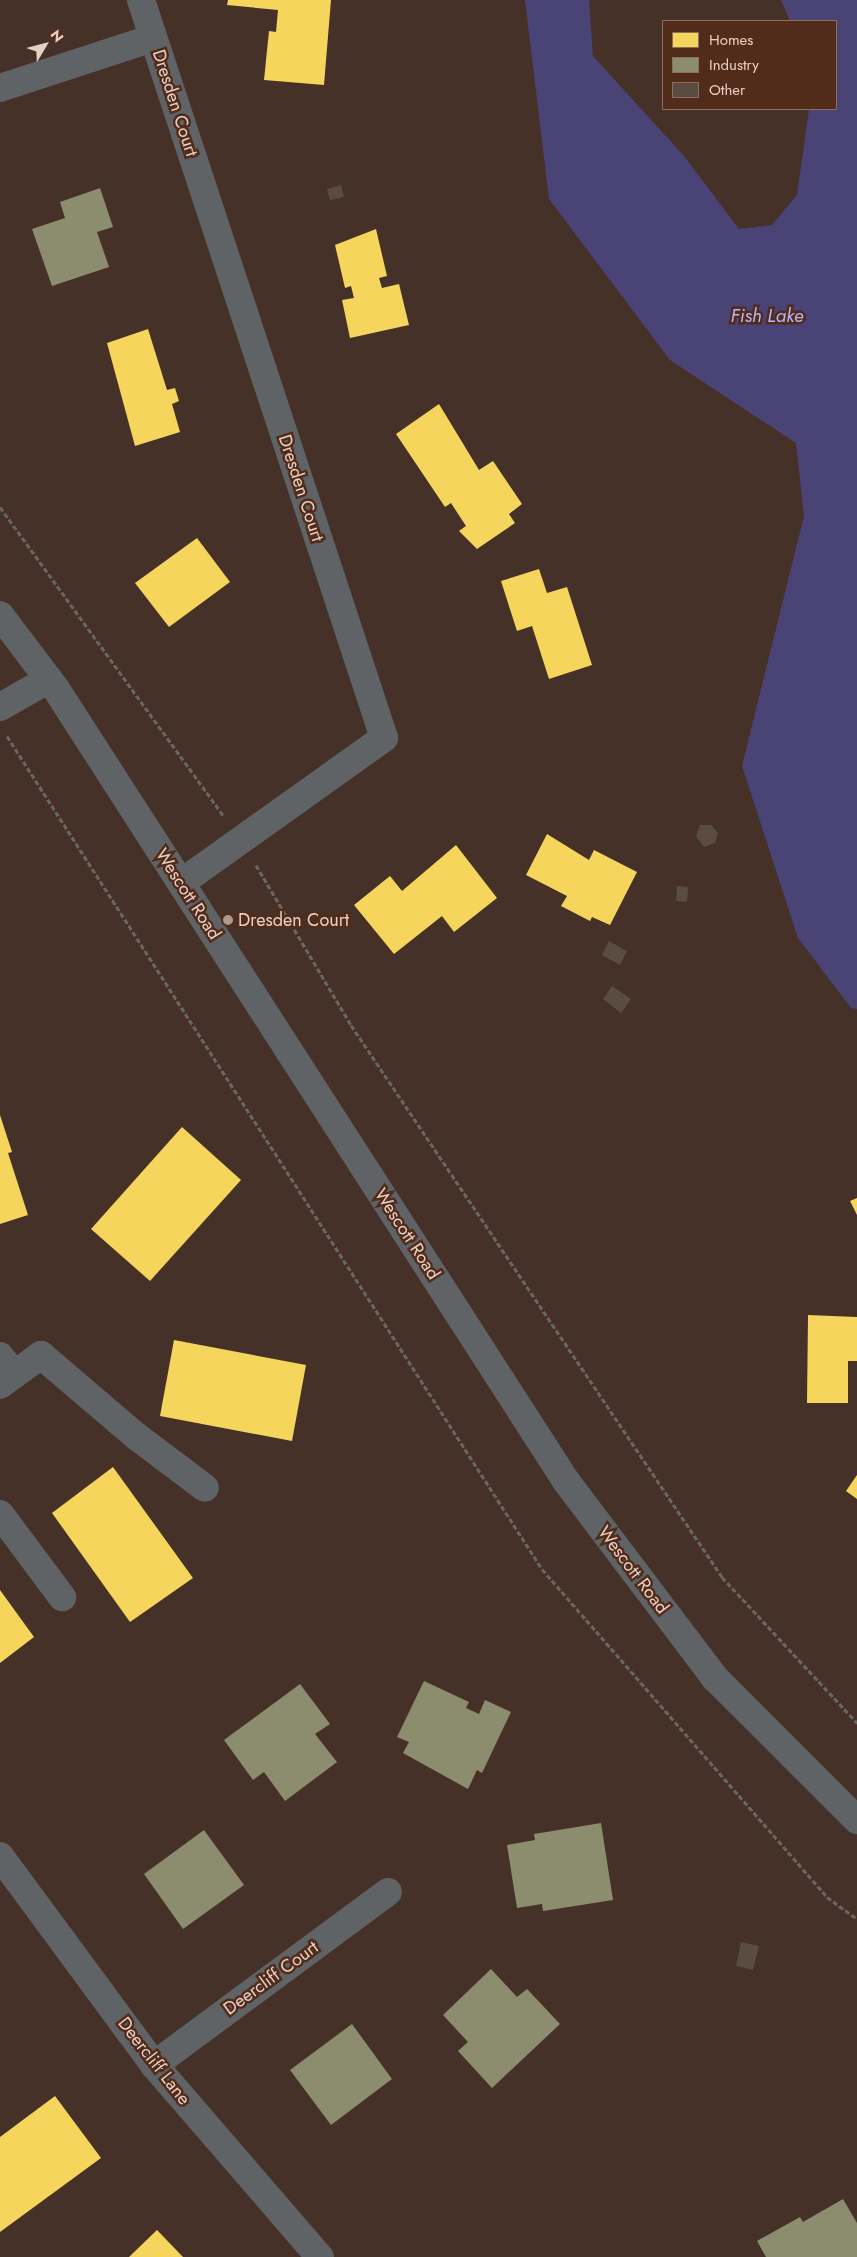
<!DOCTYPE html>
<html>
<head>
<meta charset="utf-8">
<style>
	body { margin:0 }
	#map { position:relative; width:857px; height:2257px; overflow:hidden; background:#453128; font-family:Jost,sans-serif }
	div>[style] { position:absolute }
	.water>* { inset:0; background:#4a4476 }
	.homes>* { inset:0; background:#f6d55c }
	.industry>* { inset:0; background:#8c8c6e }
	.building>* { inset:0; background:#5b4c42 }
	.path>* { height:3px; margin-top:-1.5px; transform-origin:0; background:repeating-linear-gradient(90deg,#696664 0 5px,transparent 0 7.5px) }
	.minor>* { height:28px; margin:-14px; padding:0 14px; transform-origin:14px; border-radius:14px; background:#606365 }
	.dots>* { width:14px; height:14px; translate:-50% -50%; box-sizing:border-box; border:2px solid #522c1b; border-radius:50% }
	span { translate:-50% -50%; white-space:nowrap; text-align:center; line-height:1.15; -webkit-text-stroke:5px #522c1b; paint-order:stroke }
	.street-label { font-size:18px; color:#e8cfc5 }
	.poi-label { font-size:18px; color:#e8cfc5 }
	.left { translate:0 -50%; text-align:left }
	.water-label { font-size:19px; color:#b7b6fa; font-style:italic }
	.legend { position:absolute; left:662px; top:20px; width:175px; height:90px; box-sizing:border-box; background:#522c1b; border:1px solid #8e6d5f; margin:0; padding:6px 9px; list-style:none; font-size:15px; color:#e8cfc5 }
	.legend li { display:flex; align-items:center; gap:10px; height:25px }
	.legend b { width:25px; border:1px solid #8e6d5f }
	.north { position:absolute; left:20px; top:20px; width:50px; height:50px; -webkit-text-stroke:4px #522c1b; paint-order:stroke; rotate:53deg; font-size:14px; font-weight:700; line-height:20px; text-align:center; color:#e8cfc5 }
	.north::after { content:''; display:block; margin:auto; width:18px; height:22px; background:#e8cfc5; clip-path:polygon(50% 0,100% 100%,50% 72%,0 100%) }
</style>
</head>
<body>
<div id="map">
	<div class="water">
		<i style="clip-path:polygon(525px 0,589px 0,593px 56px,684px 156px,739px 229px,772px 225px,797px 195px,809px 109px,836px 109px,836px 21px,790px 21px,781px 0,857px 0,857px 1009px,851px 1008px,798px 938px,742px 766px,804px 516px,796px 443px,670px 360px,549px 199px)"></i>
	</div>
	<div class="homes">
		<i style="clip-path:polygon(228px 0,331px 0,324px 85px,264px 80px,269px 31px,276px 32px,278px 10px,227px 5px)"></i>
		<i style="clip-path:polygon(376px 229px,387px 276px,379px 278px,382px 288px,399px 284px,409px 325px,350px 338px,342px 300px,354px 298px,351px 286px,345px 288px,335px 245px)"></i>
		<i style="clip-path:polygon(148px 329px,167px 390px,175px 388px,179px 401px,172px 404px,180px 432px,135px 446px,107px 343px)"></i>
		<i style="clip-path:polygon(439px 404px,479px 470px,493px 461px,522px 504px,509px 514px,515px 523px,477px 549px,459px 531px,466px 526px,451px 503px,445px 507px,396px 434px)"></i>
		<i style="clip-path:polygon(197px 538px,230px 582px,169px 627px,135px 583px)"></i>
		<i style="clip-path:polygon(539px 569px,547px 593px,567px 587px,592px 665px,549px 679px,532px 626px,517px 631px,501px 581px)"></i>
		<i style="clip-path:polygon(547px 834px,589px 860px,594px 850px,637px 872px,610px 925px,592px 917px,590px 921px,561px 906px,567px 896px,526px 875px)"></i>
		<i style="clip-path:polygon(456px 845px,497px 898px,454px 932px,442px 916px,394px 954px,354px 905px,390px 876px,402px 891px)"></i>
		<i style="clip-path:polygon(0 1115px,12px 1152px,8px 1153px,28px 1215px,0 1224px)"></i>
		<i style="clip-path:polygon(182px 1127px,241px 1180px,150px 1281px,91px 1229px)"></i>
		<i style="clip-path:polygon(857px 1198px,857px 1215px,850px 1201px)"></i>
		<i style="clip-path:polygon(808px 1315px,857px 1317px,857px 1361px,848px 1361px,848px 1403px,807px 1403px)"></i>
		<i style="clip-path:polygon(174px 1340px,306px 1365px,292px 1441px,160px 1416px)"></i>
		<i style="clip-path:polygon(113px 1467px,193px 1578px,130px 1622px,52px 1513px)"></i>
		<i style="clip-path:polygon(857px 1475px,857px 1499px,846px 1491px)"></i>
		<i style="clip-path:polygon(0 1590px,34px 1637px,0 1663px)"></i>
		<i style="clip-path:polygon(55px 2096px,101px 2158px,0 2232px,0 2137px)"></i>
		<i style="clip-path:polygon(157px 2230px,183px 2257px,129px 2257px)"></i>
	</div>
	<div class="industry">
		<i style="clip-path:polygon(100px 188px,113px 227px,97px 232px,109px 267px,52px 286px,32px 229px,65px 218px,60px 202px)"></i>
		<i style="clip-path:polygon(424px 1681px,469px 1702px,466px 1708px,479px 1714px,485px 1700px,511px 1712px,482px 1773px,477px 1770px,468px 1789px,403px 1753px,409px 1742px,397px 1737px)"></i>
		<i style="clip-path:polygon(300px 1684px,330px 1724px,315px 1734px,337px 1762px,285px 1801px,264px 1772px,253px 1780px,224px 1740px)"></i>
		<i style="clip-path:polygon(601px 1823px,613px 1900px,543px 1911px,542px 1904px,517px 1908px,507px 1845px,535px 1840px,534px 1834px)"></i>
		<i style="clip-path:polygon(204px 1830px,244px 1885px,183px 1929px,144px 1874px)"></i>
		<i style="clip-path:polygon(491px 1969px,517px 1997px,527px 1989px,560px 2024px,492px 2088px,458px 2051px,468px 2042px,443px 2015px)"></i>
		<i style="clip-path:polygon(352px 2024px,392px 2079px,331px 2125px,290px 2070px)"></i>
		<i style="clip-path:polygon(843px 2199px,857px 2223px,857px 2257px,766px 2257px,757px 2241px,800px 2217px,803px 2222px)"></i>
	</div>
	<div class="building">
		<i style="clip-path:polygon(341px 185px,344px 197px,330px 200px,327px 189px)"></i>
		<i style="clip-path:polygon(700px 825px,711px 825px,718px 833px,715px 843px,704px 847px,696px 836px)"></i>
		<i style="clip-path:polygon(677px 886px,688px 887px,687px 902px,676px 901px)"></i>
		<i style="clip-path:polygon(609px 941px,627px 951px,620px 965px,602px 955px)"></i>
		<i style="clip-path:polygon(612px 986px,631px 999px,621px 1013px,603px 999px)"></i>
		<i style="clip-path:polygon(741px 1942px,759px 1946px,753px 1970px,736px 1966px)"></i>
	</div>
	<div class="path">
		<i style="left:0;top:507px;width:382px;rotate:54.1deg"></i>
		<i style="left:7px;top:736px;width:990px;rotate:57.29deg"></i>
		<i style="left:542px;top:1569px;width:435px;rotate:49deg"></i>
		<i style="left:827px;top:1897px;width:37px;rotate:36deg"></i>
		<i style="left:256px;top:865px;width:186px;rotate:59.3deg"></i>
		<i style="left:351px;top:1025px;width:665px;rotate:56.09deg"></i>
		<i style="left:722px;top:1577px;width:199px;rotate:47.2deg"></i>
	</div>
	<div class="minor">
		<i style="left:141px;top:0;width:777px;rotate:71.77deg"></i>
		<i style="left:384px;top:738px;width:249px;rotate:144.5deg"></i>
		<i style="left:0;top:88px;width:161px;rotate:-18.1deg"></i>
		<i style="left:0;top:615px;width:93px;rotate:52.9deg"></i>
		<i style="left:56px;top:689px;width:942px;rotate:57.22deg"></i>
		<i style="left:566px;top:1481px;width:247px;rotate:52.9deg"></i>
		<i style="left:715px;top:1678px;width:201px;rotate:45deg"></i>
		<i style="left:0;top:707px;width:56px;rotate:-29.7deg"></i>
		<i style="left:0;top:1356px;width:23px;rotate:52deg"></i>
		<i style="left:0;top:1385px;width:51px;rotate:-36.2deg"></i>
		<i style="left:41px;top:1355px;width:125px;rotate:40.5deg"></i>
		<i style="left:136px;top:1436px;width:86px;rotate:37deg"></i>
		<i style="left:0;top:1514px;width:104px;rotate:53.2deg"></i>
		<i style="left:0;top:1856px;width:260px;rotate:53.6deg"></i>
		<i style="left:154px;top:2065px;width:254px;rotate:49.2deg"></i>
		<i style="left:154px;top:2065px;width:291px;rotate:-36.5deg"></i>
	</div>
	<div class="dots">
		<i style="left:228px;top:920px;background:#af988e"></i>
	</div>
	<div class="street-label">
		<span style="left:175px;top:103px;rotate:72deg">Dresden Court</span>
		<span style="left:301px;top:488px;rotate:72deg">Dresden Court</span>
		<span style="left:188px;top:894px;rotate:57deg">Wescott Road</span>
		<span style="left:407px;top:1234px;rotate:57deg">Wescott Road</span>
		<span style="left:633px;top:1570px;rotate:53deg">Wescott Road</span>
		<span style="left:271px;top:1978px;rotate:-36deg">Deercliff Court</span>
		<span style="left:154px;top:2061px;rotate:52deg">Deercliff Lane</span>
	</div>
	<div class="poi-label">
		<span class="left" style="left:238px;top:920px">Dresden Court</span>
	</div>
	<div class="water-label">
		<span style="left:767px;top:316px">Fish Lake</span>
	</div>
	<ul class="legend">
	<li><b style="height:14px;background:#f6d55c"></b>Homes</li>
	<li><b style="height:14px;background:#8c8c6e"></b>Industry</li>
	<li><b style="height:14px;background:#5b4c42"></b>Other</li>
	</ul>
	<div class="north">N</div>
</div>
</body>
</html>
